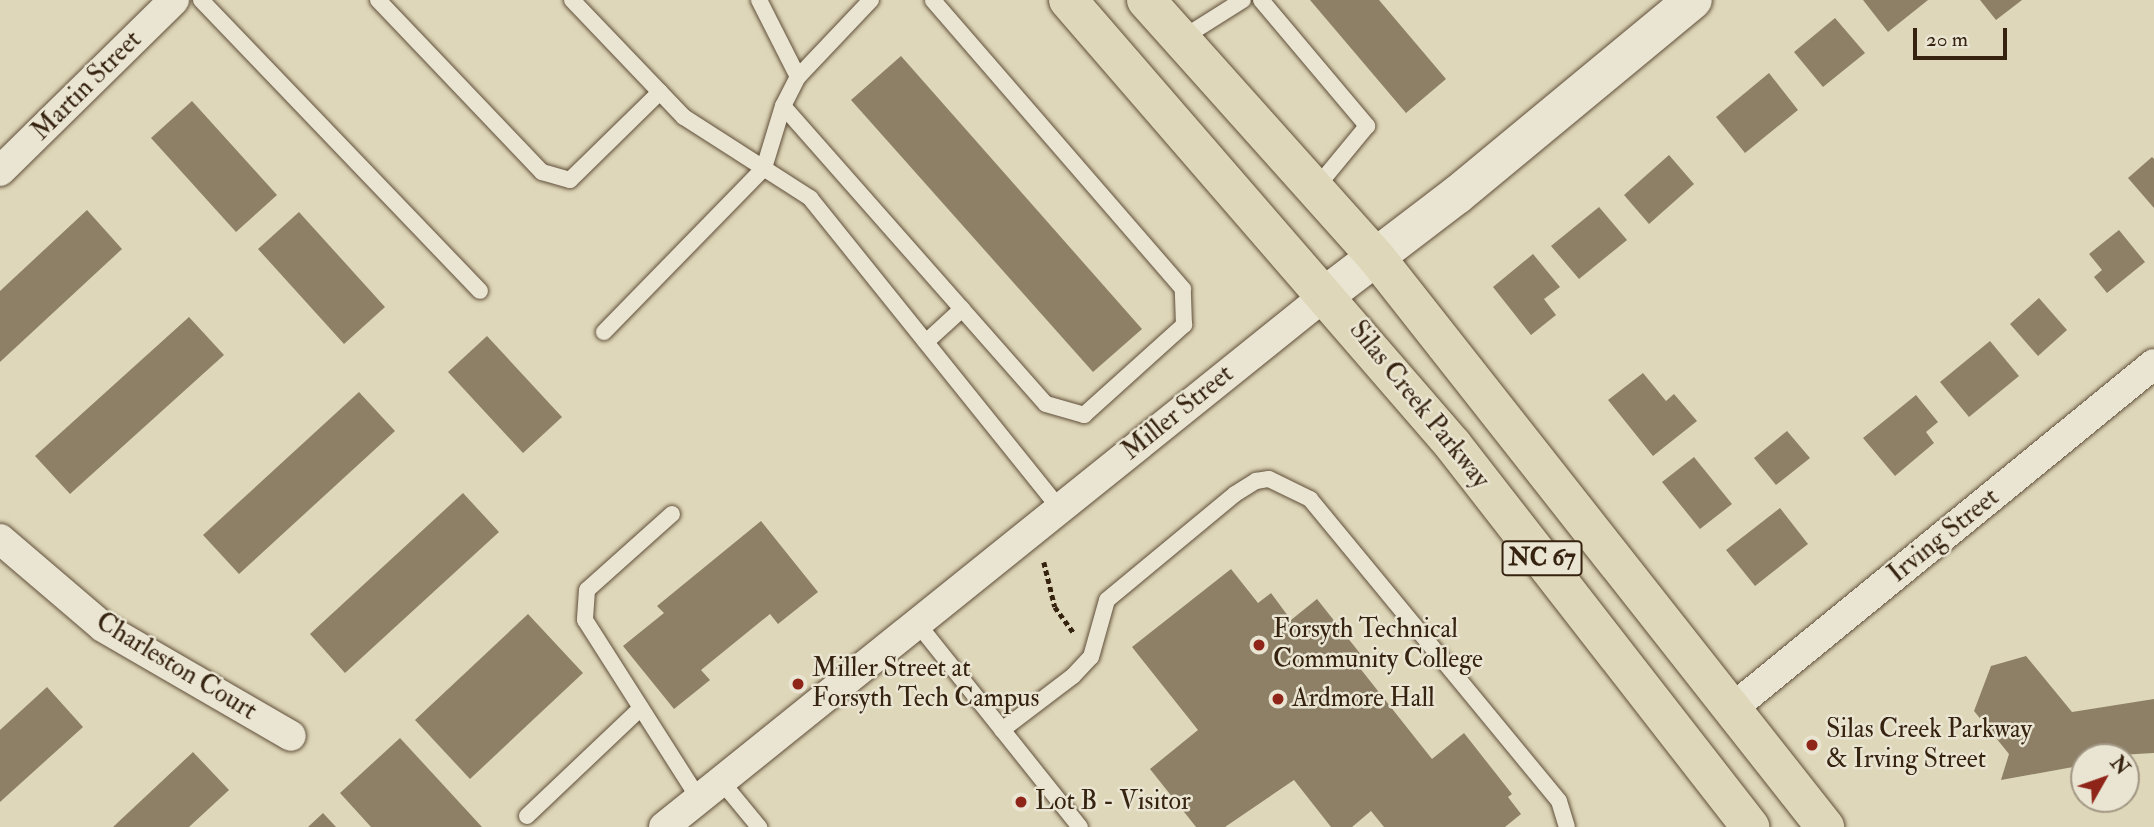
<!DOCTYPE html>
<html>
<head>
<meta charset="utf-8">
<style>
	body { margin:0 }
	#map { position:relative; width:2154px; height:827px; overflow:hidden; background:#dfd7b9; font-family:"IM FELL Double Pica",serif }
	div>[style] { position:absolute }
	.building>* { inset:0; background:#8d8067 }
	.path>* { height:4.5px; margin-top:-2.25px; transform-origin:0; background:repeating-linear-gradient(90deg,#35220f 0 5px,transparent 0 8.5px) }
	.roads { filter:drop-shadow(0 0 2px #604f3a) drop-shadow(0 0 2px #604f3a) }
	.lane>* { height:16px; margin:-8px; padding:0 8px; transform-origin:8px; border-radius:8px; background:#eae5d2 }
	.street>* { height:30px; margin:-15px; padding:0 15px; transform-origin:15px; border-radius:15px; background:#eae5d2 }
	.secondary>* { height:38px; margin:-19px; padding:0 19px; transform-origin:19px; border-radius:19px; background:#eae5d2 }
	.primary>* { height:38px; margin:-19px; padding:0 19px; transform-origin:19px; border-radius:19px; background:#dfd7b9 }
	.dots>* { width:19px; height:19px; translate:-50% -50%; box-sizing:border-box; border:4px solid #eae5d2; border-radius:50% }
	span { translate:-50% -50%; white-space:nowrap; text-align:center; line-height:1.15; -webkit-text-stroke:5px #eae5d2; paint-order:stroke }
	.shield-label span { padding:2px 5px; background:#eae5d2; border:2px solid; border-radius:5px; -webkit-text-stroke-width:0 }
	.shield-label { font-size:24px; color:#35220f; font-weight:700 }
	.street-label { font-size:26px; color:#35220f }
	.poi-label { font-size:26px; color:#35220f }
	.left { translate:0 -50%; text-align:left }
	.north { position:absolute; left:2070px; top:743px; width:70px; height:70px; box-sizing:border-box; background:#eae5d2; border:2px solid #a29784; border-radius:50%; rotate:50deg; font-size:19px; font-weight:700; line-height:28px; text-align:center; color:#35220f }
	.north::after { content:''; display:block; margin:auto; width:24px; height:32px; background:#8f2418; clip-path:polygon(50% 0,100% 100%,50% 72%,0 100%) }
	.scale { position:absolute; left:1913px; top:28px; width:94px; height:32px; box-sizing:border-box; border:4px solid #35220f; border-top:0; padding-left:9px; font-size:21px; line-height:24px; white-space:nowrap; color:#35220f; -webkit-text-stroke:5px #eae5d2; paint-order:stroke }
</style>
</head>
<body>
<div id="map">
	<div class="building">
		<i style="clip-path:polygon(1310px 0,1379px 0,1446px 79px,1406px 113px)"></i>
		<i style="clip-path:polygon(1863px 0,1928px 0,1888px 32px)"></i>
		<i style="clip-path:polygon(1980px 0,2022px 0,1996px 20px)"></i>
		<i style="clip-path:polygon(1835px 18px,1865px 53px,1823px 87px,1794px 52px)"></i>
		<i style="clip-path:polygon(901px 56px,1142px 329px,1093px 372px,851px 100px)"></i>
		<i style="clip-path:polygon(1769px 73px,1798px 110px,1745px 153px,1716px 117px)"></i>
		<i style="clip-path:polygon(192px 101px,277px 195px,236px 232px,151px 138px)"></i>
		<i style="clip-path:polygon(1669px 155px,1694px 184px,1649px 224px,1624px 195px)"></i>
		<i style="clip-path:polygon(2152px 157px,2154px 159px,2154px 208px,2128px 178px)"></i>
		<i style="clip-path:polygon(1599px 207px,1627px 240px,1579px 279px,1551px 246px)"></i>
		<i style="clip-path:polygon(87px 210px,122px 249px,0 362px,0 291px)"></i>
		<i style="clip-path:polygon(299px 212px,385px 307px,344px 344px,258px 249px)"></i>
		<i style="clip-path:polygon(2119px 230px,2145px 262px,2107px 293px,2094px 277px,2102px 270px,2089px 254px)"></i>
		<i style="clip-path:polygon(1533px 254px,1560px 287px,1544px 299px,1556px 315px,1531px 335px,1493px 287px)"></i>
		<i style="clip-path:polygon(2039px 298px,2067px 330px,2038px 356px,2010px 324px)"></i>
		<i style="clip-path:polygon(189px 317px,224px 355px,70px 494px,35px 456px)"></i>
		<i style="clip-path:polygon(487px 336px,562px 417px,523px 453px,448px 372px)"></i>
		<i style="clip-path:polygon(1990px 341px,2019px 376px,1969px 417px,1940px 382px)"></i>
		<i style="clip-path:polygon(1643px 373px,1666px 401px,1674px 394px,1697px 421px,1653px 456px,1608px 400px)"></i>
		<i style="clip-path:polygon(359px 392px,395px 431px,239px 574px,203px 535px)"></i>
		<i style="clip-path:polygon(1916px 395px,1938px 422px,1926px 432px,1934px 443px,1895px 476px,1863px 438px)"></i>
		<i style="clip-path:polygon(1787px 431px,1810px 458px,1776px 485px,1754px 458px)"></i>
		<i style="clip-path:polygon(1694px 457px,1732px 504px,1700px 529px,1662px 482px)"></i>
		<i style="clip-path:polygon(463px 493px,499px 532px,345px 673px,310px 634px)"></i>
		<i style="clip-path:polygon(1780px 508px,1808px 544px,1755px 586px,1726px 550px)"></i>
		<i style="clip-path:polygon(761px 521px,818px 592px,778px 624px,770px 614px,701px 670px,710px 680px,674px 709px,623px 646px,664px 613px,657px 606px)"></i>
		<i style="clip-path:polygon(1231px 569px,1258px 603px,1271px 593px,1291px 620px,1317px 599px,1366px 661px,1359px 667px,1432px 759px,1464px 733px,1512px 794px,1508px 797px,1521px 814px,1505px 827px,1384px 827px,1371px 811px,1352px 827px,1331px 827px,1294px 780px,1225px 827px,1196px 827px,1150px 769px,1198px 730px,1132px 647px)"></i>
		<i style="clip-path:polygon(528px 614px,583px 673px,470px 779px,415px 720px)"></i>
		<i style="clip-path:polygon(2026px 656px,2072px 712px,2154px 699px,2154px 753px,2084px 757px,2084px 765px,2001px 780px,2009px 754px,1974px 711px,1991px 666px)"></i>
		<i style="clip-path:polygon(47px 687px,83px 727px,0 802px,0 730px)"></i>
		<i style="clip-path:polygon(400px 738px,482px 827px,371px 827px,340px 793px)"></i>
		<i style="clip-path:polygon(193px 752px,229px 790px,189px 827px,113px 827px)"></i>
		<i style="clip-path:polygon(323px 813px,336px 827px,308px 827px)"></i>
	</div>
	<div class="path">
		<i style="left:1044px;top:562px;width:46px;rotate:76.3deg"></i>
		<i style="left:1055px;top:607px;width:32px;rotate:54deg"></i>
	</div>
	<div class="roads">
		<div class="lane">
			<i style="left:201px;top:0;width:403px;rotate:46.2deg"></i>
			<i style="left:378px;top:0;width:238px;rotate:46.4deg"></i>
			<i style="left:542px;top:172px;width:29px;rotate:16deg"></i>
			<i style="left:570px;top:180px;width:126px;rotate:-44.4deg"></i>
			<i style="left:572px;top:0;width:162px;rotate:46.3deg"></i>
			<i style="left:684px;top:117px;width:150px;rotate:32.7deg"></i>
			<i style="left:810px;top:198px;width:399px;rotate:51.2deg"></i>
			<i style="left:759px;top:0;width:86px;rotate:63.1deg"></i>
			<i style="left:1261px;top:0;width:165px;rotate:49.9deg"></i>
			<i style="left:1367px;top:126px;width:82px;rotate:129.5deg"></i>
			<i style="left:1181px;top:39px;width:73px;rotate:-32.2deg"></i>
			<i style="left:783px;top:106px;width:397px;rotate:48.6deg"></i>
			<i style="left:1046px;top:404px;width:40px;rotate:16deg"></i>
			<i style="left:1084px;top:415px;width:135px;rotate:-42deg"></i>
			<i style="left:1184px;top:325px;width:36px;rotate:-92deg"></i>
			<i style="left:1183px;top:289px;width:382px;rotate:-130.9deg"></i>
			<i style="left:604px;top:332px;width:229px;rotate:-45.7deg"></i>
			<i style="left:764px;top:168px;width:65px;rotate:-73deg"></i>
			<i style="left:783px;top:106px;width:33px;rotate:-63deg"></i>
			<i style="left:798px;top:77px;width:106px;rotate:-46.5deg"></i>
			<i style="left:926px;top:342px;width:49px;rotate:-42.5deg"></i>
			<i style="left:672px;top:514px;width:114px;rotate:138.2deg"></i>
			<i style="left:587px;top:590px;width:30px;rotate:94deg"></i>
			<i style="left:585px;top:620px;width:212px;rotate:57.5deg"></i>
			<i style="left:917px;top:623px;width:261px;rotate:51.4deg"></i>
			<i style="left:1002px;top:730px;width:89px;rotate:-37.3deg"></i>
			<i style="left:1073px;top:676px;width:26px;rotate:-47deg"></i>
			<i style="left:1091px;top:657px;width:59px;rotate:-74.3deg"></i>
			<i style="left:1107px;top:600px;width:166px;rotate:-39.6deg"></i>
			<i style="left:1235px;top:494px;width:25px;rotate:-32deg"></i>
			<i style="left:1256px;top:481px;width:13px;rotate:-9deg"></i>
			<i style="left:1269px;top:479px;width:46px;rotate:26deg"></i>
			<i style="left:1310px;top:499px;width:391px;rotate:50.5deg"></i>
			<i style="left:1559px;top:801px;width:27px;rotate:73deg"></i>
			<i style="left:721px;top:781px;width:60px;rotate:50.4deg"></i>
			<i style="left:527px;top:816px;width:157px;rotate:-43.5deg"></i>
		</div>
		<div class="street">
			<i style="left:0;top:171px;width:244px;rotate:-44.5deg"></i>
			<i style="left:0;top:539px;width:135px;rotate:40.5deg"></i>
			<i style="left:103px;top:627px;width:217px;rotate:30.1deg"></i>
			<i style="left:1734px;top:707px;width:542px;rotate:-39.24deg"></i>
			<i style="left:664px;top:827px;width:851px;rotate:-38.8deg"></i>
		</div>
		<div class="secondary">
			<i style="left:1327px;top:294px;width:163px;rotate:-37.3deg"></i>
			<i style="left:1457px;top:195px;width:306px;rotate:-39.6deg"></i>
		</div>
		<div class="primary">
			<i style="left:1068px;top:0;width:588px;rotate:49.13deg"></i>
			<i style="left:1453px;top:445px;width:484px;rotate:52.1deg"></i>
			<i style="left:1146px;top:0;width:345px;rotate:48.2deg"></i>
			<i style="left:1376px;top:257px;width:726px;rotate:51.77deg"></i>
		</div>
	</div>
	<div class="dots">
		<i style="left:1259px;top:645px;background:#8f2418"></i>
		<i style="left:798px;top:684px;background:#8f2418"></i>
		<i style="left:1278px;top:699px;background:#8f2418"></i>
		<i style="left:1812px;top:745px;background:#8f2418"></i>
		<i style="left:1021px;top:802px;background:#8f2418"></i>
	</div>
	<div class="shield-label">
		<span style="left:1542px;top:558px">NC 67</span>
	</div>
	<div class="street-label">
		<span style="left:87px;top:86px;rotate:-45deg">Martin Street</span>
		<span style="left:1419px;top:405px;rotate:51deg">Silas Creek Parkway</span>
		<span style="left:1178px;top:413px;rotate:-39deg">Miller Street</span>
		<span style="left:1944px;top:536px;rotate:-39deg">Irving Street</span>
		<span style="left:176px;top:667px;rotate:31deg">Charleston Court</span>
	</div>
	<div class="poi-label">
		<span class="left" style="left:1273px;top:645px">Forsyth Technical<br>Community College</span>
		<span class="left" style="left:812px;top:684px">Miller Street at<br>Forsyth Tech Campus</span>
		<span class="left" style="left:1292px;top:699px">Ardmore Hall</span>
		<span class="left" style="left:1826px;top:745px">Silas Creek Parkway<br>&amp; Irving Street</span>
		<span class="left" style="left:1035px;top:802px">Lot B - Visitor</span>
	</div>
	<div class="north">N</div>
	<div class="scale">20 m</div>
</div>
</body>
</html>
